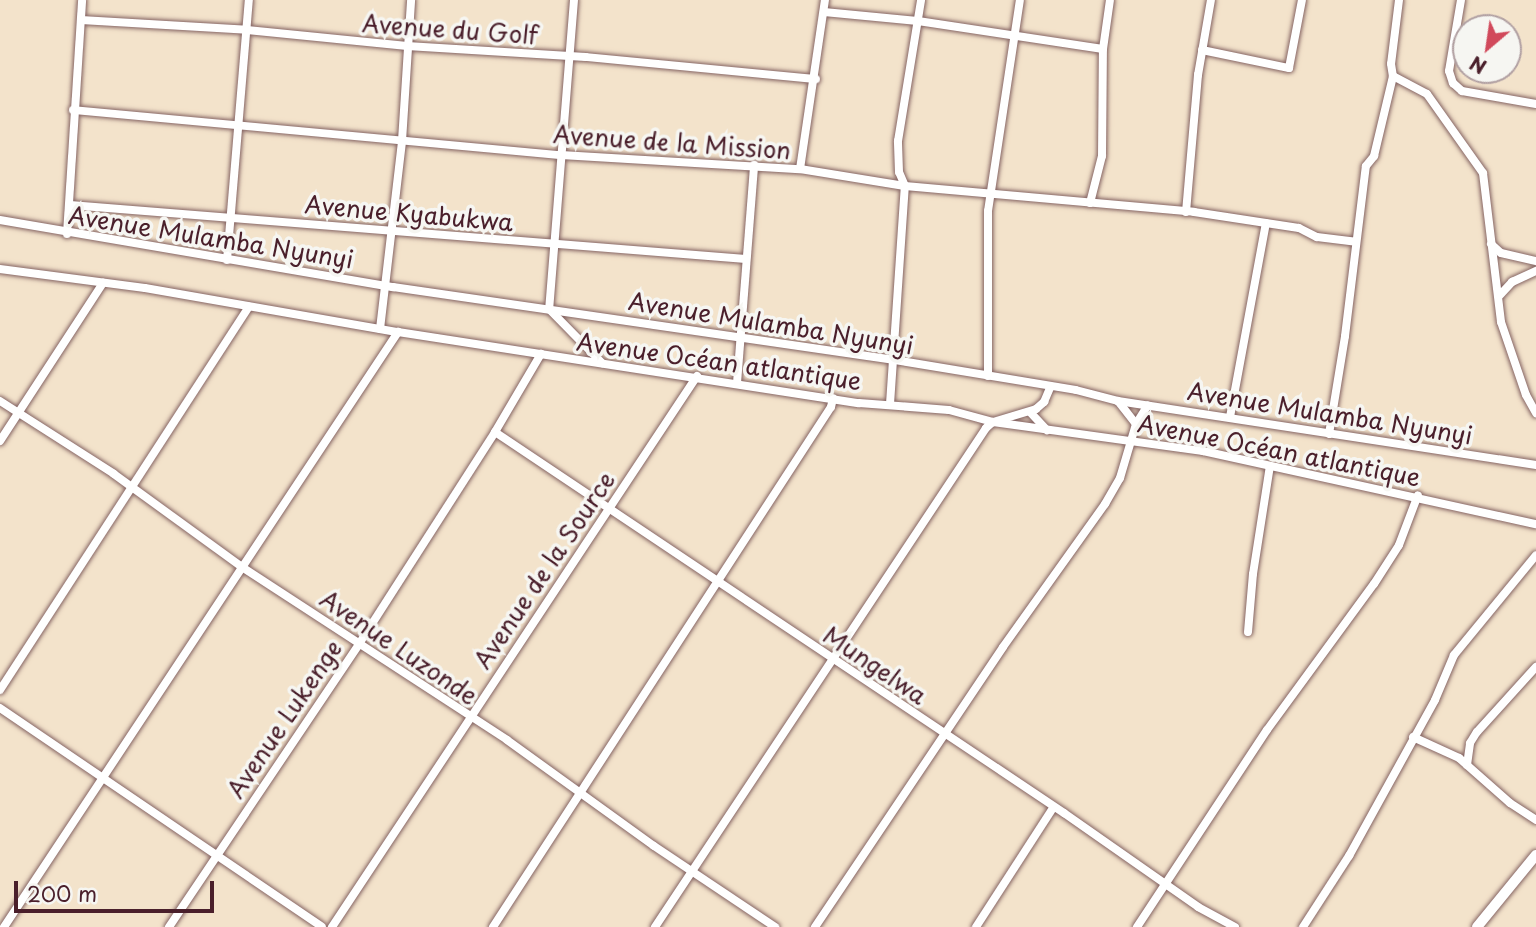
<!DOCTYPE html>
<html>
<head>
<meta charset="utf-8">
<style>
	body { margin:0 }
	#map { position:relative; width:1536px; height:927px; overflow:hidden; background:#f3e3cb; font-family:"Playpen Sans",sans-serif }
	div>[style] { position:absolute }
	.roads { filter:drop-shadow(0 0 2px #856463) drop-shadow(0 0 2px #856463) }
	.street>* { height:8px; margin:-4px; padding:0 4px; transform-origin:4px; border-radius:4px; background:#fff }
	.secondary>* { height:10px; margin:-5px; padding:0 5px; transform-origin:5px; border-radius:5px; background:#fff }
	span { translate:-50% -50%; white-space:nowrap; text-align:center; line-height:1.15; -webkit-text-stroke:7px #f6f6f2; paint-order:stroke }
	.street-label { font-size:24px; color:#4a1f2b }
	.north { position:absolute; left:1452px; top:14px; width:70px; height:70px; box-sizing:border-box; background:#f6f6f2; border:2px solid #b1a0a2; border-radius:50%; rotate:209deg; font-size:19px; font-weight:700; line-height:28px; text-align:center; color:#4a1f2b }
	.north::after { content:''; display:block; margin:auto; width:24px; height:32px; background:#d1495b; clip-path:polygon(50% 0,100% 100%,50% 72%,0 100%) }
	.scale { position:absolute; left:14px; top:881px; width:200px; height:32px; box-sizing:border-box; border:4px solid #4a1f2b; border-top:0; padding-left:9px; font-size:21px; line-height:24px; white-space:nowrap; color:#4a1f2b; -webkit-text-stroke:5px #f6f6f2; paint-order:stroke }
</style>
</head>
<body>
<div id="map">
	<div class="roads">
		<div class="street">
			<i style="left:574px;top:0;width:310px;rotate:94.6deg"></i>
			<i style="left:549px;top:309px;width:76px;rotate:45.5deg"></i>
			<i style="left:1399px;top:0;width:64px;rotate:97.1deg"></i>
			<i style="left:1391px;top:64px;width:12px;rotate:81deg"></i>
			<i style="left:1393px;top:76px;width:38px;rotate:28deg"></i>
			<i style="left:1427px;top:94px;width:97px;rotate:54.7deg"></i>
			<i style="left:1483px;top:173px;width:150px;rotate:83.1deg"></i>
			<i style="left:1501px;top:322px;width:77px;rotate:71.1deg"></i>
			<i style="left:1526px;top:395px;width:21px;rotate:61deg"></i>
			<i style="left:1461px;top:0;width:72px;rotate:99.6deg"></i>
			<i style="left:1449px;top:71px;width:13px;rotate:72deg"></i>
			<i style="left:1453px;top:83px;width:12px;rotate:42deg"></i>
			<i style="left:1462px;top:91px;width:75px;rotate:10deg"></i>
			<i style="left:824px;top:12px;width:94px;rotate:5.5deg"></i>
			<i style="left:918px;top:21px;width:187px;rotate:8.6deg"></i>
			<i style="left:81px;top:20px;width:166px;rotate:3.4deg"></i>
			<i style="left:247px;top:30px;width:161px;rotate:5.7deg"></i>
			<i style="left:407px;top:46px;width:179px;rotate:3.5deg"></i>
			<i style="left:586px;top:57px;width:231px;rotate:5.5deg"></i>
			<i style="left:1202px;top:50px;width:89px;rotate:11.7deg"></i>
			<i style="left:1289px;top:68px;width:69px;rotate:-79.2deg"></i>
			<i style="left:73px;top:110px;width:490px;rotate:5.3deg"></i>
			<i style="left:561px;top:155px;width:239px;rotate:3.4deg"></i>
			<i style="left:800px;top:169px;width:106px;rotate:9.2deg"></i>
			<i style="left:905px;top:186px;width:290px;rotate:5.1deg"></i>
			<i style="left:1194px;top:212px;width:106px;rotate:8.7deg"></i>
			<i style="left:1299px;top:228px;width:20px;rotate:27deg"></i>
			<i style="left:1317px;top:237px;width:39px;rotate:7deg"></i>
			<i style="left:800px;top:169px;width:171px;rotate:-81.6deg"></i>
			<i style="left:1090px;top:203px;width:49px;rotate:-75.7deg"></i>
			<i style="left:1102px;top:156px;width:107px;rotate:-89.5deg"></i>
			<i style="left:1103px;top:49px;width:49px;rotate:-81.9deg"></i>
			<i style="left:70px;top:205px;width:678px;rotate:4.57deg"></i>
			<i style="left:1186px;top:212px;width:138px;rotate:-85deg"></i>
			<i style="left:1198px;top:75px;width:76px;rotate:-80.2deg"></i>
			<i style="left:0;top:220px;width:399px;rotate:9.7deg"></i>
			<i style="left:393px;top:287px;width:507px;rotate:8.27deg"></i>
			<i style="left:895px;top:360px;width:183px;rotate:9.4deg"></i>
			<i style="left:1076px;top:390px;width:43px;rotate:14.7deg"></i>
			<i style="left:1118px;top:401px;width:423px;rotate:8.7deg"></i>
			<i style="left:67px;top:234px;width:234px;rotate:-86.3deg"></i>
			<i style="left:1491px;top:244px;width:13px;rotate:42deg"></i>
			<i style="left:1501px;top:253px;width:36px;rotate:13deg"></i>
			<i style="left:227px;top:260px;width:261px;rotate:-85.2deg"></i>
			<i style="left:0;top:269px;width:146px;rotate:7.5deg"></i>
			<i style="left:145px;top:288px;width:257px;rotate:9.9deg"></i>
			<i style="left:398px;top:332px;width:466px;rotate:8.8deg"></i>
			<i style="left:859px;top:403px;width:90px;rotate:4.4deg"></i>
			<i style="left:949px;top:410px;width:46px;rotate:15.3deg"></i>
			<i style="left:993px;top:422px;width:212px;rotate:7.9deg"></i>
			<i style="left:1203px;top:451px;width:341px;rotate:12.4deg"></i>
			<i style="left:1500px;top:295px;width:18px;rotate:-47deg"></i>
			<i style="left:1512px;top:282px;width:26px;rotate:-25deg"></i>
			<i style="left:380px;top:329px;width:189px;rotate:-83.3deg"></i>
			<i style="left:402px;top:141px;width:141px;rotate:-86.3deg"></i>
			<i style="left:988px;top:376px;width:165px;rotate:-90deg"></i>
			<i style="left:988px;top:211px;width:213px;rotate:-81.4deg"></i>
			<i style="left:737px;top:383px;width:219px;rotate:-85.5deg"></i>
			<i style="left:0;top:401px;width:135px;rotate:32.6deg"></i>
			<i style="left:114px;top:474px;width:158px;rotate:36deg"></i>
			<i style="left:242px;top:567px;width:316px;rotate:33.1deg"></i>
			<i style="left:507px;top:740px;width:181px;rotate:35.8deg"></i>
			<i style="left:654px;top:846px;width:146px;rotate:33.8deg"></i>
			<i style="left:1118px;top:401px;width:29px;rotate:52deg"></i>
			<i style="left:890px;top:404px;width:219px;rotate:-86.1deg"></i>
			<i style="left:905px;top:186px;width:15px;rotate:-113deg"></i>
			<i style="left:899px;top:172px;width:31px;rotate:-92deg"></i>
			<i style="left:898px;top:141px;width:143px;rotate:-80.7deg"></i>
			<i style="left:1030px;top:412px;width:25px;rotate:47deg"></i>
			<i style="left:1230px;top:417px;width:197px;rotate:-79.5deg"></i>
			<i style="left:495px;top:432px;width:685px;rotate:33.81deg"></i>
			<i style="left:1064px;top:813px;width:164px;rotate:35deg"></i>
			<i style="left:1198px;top:907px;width:42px;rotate:28.4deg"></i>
			<i style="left:1329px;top:434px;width:99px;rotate:-80.7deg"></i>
			<i style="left:1345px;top:336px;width:171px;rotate:-83deg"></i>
			<i style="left:1366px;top:166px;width:13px;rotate:-51deg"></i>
			<i style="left:1374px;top:156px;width:82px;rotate:-76.6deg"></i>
			<i style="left:0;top:441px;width:189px;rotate:-56.9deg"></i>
			<i style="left:1248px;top:632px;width:58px;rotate:-85.1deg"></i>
			<i style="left:1253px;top:574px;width:109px;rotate:-81.1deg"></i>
			<i style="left:0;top:690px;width:457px;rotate:-57deg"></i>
			<i style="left:0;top:708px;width:389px;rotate:34.2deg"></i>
			<i style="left:1413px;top:737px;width:51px;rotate:24.5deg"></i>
			<i style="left:1459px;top:758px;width:68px;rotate:41.4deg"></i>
			<i style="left:1510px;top:803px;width:31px;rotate:33deg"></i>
			<i style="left:1467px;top:765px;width:22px;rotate:-82deg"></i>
			<i style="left:1470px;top:743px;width:13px;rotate:-58deg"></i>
			<i style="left:1477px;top:732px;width:88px;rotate:-47.8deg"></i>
			<i style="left:4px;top:927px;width:714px;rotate:-56.49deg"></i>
			<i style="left:169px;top:927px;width:341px;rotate:-56.1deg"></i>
			<i style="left:359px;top:644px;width:252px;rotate:-57.3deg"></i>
			<i style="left:495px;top:432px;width:91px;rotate:-59.5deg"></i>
			<i style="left:332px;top:927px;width:661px;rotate:-56.48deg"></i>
			<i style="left:493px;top:927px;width:620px;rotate:-56.98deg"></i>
			<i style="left:831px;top:407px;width:9px;rotate:-77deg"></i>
			<i style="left:655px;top:927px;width:599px;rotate:-56.44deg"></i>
			<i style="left:986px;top:428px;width:9px;rotate:-41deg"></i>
			<i style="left:993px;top:422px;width:45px;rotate:-16.8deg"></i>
			<i style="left:1036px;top:409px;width:11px;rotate:-41deg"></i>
			<i style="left:1044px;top:402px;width:15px;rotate:-67deg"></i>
			<i style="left:815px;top:927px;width:337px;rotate:-56.1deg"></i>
			<i style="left:1003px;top:647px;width:176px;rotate:-54.5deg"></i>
			<i style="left:1105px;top:504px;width:30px;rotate:-60deg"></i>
			<i style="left:1120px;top:478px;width:56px;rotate:-73.5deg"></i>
			<i style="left:1136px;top:424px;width:22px;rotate:-58deg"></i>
			<i style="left:976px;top:927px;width:142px;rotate:-57.1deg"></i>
			<i style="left:1137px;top:927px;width:236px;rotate:-56.6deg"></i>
			<i style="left:1267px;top:730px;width:181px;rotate:-53.8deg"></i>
			<i style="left:1374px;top:584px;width:46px;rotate:-57.3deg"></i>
			<i style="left:1399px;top:545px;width:53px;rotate:-69.2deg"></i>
			<i style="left:1303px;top:927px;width:85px;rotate:-57.1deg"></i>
			<i style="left:1349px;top:856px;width:178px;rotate:-61.1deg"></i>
			<i style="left:1435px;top:700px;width:49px;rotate:-67.1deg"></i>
			<i style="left:1454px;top:655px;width:129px;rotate:-50.6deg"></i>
		</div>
		<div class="secondary">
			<i style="left:1477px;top:927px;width:93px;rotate:-50.7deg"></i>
		</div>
	</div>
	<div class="street-label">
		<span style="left:450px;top:29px;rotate:4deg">Avenue du Golf</span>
		<span style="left:672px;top:142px;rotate:4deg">Avenue de la Mission</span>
		<span style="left:409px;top:213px;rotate:5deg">Avenue Kyabukwa</span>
		<span style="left:211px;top:237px;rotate:9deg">Avenue Mulamba Nyunyi</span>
		<span style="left:771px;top:323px;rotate:9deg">Avenue Mulamba Nyunyi</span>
		<span style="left:719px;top:361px;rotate:8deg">Avenue Océan atlantique</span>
		<span style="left:1330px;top:413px;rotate:9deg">Avenue Mulamba Nyunyi</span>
		<span style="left:1279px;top:450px;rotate:11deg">Avenue Océan atlantique</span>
		<span style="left:544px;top:570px;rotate:-56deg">Avenue de la Source</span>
		<span style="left:399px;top:647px;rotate:34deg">Avenue Luzonde</span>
		<span style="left:875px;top:665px;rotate:34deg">Mungelwa</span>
		<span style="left:284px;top:719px;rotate:-56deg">Avenue Lukenge</span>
	</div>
	<div class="north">N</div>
	<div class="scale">200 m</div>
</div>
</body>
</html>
